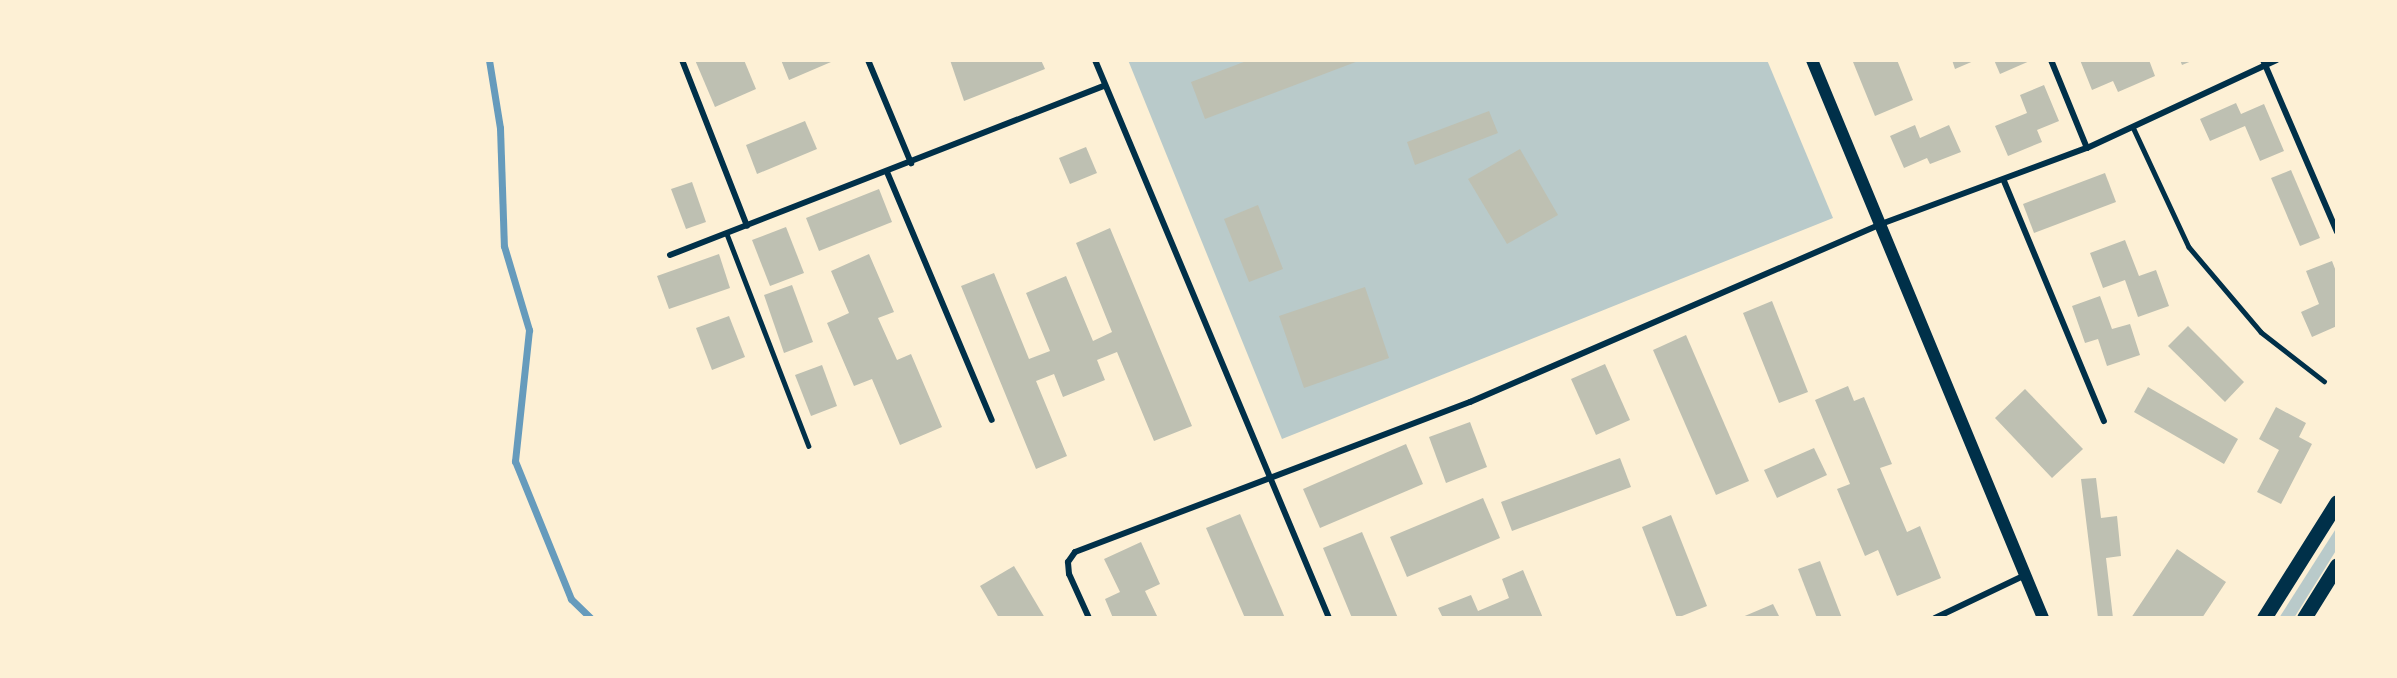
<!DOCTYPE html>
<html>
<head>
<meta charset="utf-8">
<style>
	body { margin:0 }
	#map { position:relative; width:2397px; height:678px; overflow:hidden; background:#fdf0d5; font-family:"Fira Sans Condensed",sans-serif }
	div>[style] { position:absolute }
	.green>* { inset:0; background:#b9caca }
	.stream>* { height:7px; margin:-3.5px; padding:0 3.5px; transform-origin:3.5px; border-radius:3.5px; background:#669bbc }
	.building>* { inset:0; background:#bec0b2 }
	.service>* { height:4.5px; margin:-2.25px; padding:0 2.25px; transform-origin:2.25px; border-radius:2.25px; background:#003049 }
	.minor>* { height:6px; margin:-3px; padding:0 3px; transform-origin:3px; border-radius:3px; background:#003049 }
	.secondary>* { height:12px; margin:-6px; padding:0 6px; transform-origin:6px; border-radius:6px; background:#003049 }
	.trunk>* { height:15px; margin:-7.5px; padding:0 7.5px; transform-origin:7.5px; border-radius:7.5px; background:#003049 }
	span { translate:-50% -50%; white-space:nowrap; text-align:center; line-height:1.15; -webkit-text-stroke:4.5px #fdf0d5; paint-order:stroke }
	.frame { position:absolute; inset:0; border:62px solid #fdf0d5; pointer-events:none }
</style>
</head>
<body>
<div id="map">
	<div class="green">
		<i style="clip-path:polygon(1128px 60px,1767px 60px,1833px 218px,1282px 439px)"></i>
		<i style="clip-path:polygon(2337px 527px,2337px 549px,2294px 618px,2279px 618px)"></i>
	</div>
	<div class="stream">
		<i style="left:489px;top:60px;width:69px;rotate:80.8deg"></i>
		<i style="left:500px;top:128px;width:118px;rotate:88.1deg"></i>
		<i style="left:504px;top:246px;width:88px;rotate:73.4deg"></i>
		<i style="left:529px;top:330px;width:132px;rotate:96.1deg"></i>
		<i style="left:515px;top:461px;width:149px;rotate:67.9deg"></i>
		<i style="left:571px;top:599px;width:28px;rotate:44deg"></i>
	</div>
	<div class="building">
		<i style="clip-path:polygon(695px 60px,744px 60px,756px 89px,715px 107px)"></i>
		<i style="clip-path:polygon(781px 60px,830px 60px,831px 62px,789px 80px)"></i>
		<i style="clip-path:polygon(950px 60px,1041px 60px,1045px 69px,964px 101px)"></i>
		<i style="clip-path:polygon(1249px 60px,1361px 60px,1205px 119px,1191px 82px)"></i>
		<i style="clip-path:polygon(1859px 60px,1897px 60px,1913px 100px,1875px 116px,1853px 62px)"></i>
		<i style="clip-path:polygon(1952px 60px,1976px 60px,1955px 69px)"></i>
		<i style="clip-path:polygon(1994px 60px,2032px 60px,2000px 74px)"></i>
		<i style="clip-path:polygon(2080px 60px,2149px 60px,2155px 76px,2118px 92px,2113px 81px,2092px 90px)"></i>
		<i style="clip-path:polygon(2180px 60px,2194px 60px,2182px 65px)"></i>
		<i style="clip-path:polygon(2044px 85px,2059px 121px,2037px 130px,2042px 142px,2008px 156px,1995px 126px,2027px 113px,2020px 95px)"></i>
		<i style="clip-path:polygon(2236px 103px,2241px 114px,2264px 104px,2284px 151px,2260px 161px,2245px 126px,2210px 141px,2200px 119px)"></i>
		<i style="clip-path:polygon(1489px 111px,1498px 133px,1415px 165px,1407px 142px)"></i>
		<i style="clip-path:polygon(805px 121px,817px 149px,757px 174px,746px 145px)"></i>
		<i style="clip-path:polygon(1915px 125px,1920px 138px,1949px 125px,1961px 152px,1930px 164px,1927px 158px,1904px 168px,1890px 136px)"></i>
		<i style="clip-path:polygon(1086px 147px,1097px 173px,1070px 184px,1059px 158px)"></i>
		<i style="clip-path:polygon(1520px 149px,1558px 215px,1507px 244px,1468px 179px)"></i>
		<i style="clip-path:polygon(2291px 170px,2320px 238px,2300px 246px,2271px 178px)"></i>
		<i style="clip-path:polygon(2105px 173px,2116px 202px,2034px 233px,2023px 204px)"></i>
		<i style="clip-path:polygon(692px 182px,706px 222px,686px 229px,671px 189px)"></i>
		<i style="clip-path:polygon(879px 189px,892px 222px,819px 251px,806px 218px)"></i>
		<i style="clip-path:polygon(1258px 205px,1283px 269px,1249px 282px,1224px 219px)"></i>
		<i style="clip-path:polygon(786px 227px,804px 273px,770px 286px,752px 240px)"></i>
		<i style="clip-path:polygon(1110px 228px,1192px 426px,1154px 441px,1117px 352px,1097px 360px,1105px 380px,1063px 397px,1054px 374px,1036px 381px,1067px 456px,1036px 469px,961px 286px,994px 273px,1029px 359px,1050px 351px,1026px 293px,1066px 276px,1093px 341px,1112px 332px,1076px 243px)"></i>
		<i style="clip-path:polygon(2125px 240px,2139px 276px,2156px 270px,2169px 306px,2138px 317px,2125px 280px,2103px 288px,2090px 253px)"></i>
		<i style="clip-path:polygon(719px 254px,730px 288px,669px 309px,657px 276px)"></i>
		<i style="clip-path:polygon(869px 254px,894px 312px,878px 318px,897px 360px,911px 354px,942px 427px,900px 445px,872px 379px,854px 386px,827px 323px,849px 313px,831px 271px)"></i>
		<i style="clip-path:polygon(2332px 261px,2337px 274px,2337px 326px,2312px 337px,2301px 312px,2319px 304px,2306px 271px)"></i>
		<i style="clip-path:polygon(792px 285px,813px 342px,784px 353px,764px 295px)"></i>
		<i style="clip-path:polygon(1365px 287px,1389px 358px,1304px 388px,1279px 316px)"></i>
		<i style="clip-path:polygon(2100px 296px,2112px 329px,2130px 324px,2140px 355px,2107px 366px,2098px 339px,2085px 343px,2072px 306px)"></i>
		<i style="clip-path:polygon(1772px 301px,1808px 392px,1779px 403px,1743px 313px)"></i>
		<i style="clip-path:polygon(729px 316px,745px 357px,712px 370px,696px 328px)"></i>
		<i style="clip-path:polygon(2188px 326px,2244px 382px,2225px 402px,2168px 346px)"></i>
		<i style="clip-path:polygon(1686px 335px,1749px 481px,1716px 495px,1653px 350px)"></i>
		<i style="clip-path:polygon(1605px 364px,1630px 420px,1596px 435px,1571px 379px)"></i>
		<i style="clip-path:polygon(822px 365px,837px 406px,811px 416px,795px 375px)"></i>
		<i style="clip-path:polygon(1848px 386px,1854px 401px,1864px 397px,1892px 464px,1880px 468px,1907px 532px,1920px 526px,1941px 578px,1897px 596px,1878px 550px,1865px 556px,1837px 489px,1850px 484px,1815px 400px)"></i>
		<i style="clip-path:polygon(2148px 387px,2238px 439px,2224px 464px,2134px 412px)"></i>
		<i style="clip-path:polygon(2025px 389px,2083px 449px,2052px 478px,1995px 418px)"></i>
		<i style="clip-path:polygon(2276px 407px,2306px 423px,2299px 437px,2312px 444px,2281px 504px,2257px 492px,2279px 450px,2259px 439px)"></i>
		<i style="clip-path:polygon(1470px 422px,1487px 467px,1446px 483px,1429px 437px)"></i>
		<i style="clip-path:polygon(1406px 444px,1423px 484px,1320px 528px,1303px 489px)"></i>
		<i style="clip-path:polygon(1814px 448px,1827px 475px,1777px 498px,1764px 470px)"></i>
		<i style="clip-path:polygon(1620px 458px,1631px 487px,1512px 531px,1501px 502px)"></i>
		<i style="clip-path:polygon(2096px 478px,2101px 518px,2117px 516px,2121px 556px,2106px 558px,2113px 618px,2098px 618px,2081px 479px)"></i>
		<i style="clip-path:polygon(1483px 498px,1500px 538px,1407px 577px,1390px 537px)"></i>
		<i style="clip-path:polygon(1240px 514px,1285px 618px,1245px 618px,1206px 528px)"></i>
		<i style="clip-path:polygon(1671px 515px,1707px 606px,1677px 618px,1642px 527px)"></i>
		<i style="clip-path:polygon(1362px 532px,1398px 618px,1352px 618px,1323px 548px)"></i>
		<i style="clip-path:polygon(1141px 542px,1160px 584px,1145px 591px,1158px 618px,1113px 618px,1105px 599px,1120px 592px,1104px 559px)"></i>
		<i style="clip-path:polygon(2177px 549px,2226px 582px,2202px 618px,2131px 618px)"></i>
		<i style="clip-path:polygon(1820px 561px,1842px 618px,1817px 618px,1798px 569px)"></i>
		<i style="clip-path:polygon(1014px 566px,1045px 618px,999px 618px,980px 586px)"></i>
		<i style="clip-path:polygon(1523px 570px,1543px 618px,1443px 618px,1438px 608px,1471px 595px,1478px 611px,1509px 598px,1502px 579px)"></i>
		<i style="clip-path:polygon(1773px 604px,1780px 618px,1740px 618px)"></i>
	</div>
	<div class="service">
		<i style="left:2133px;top:127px;width:132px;rotate:65deg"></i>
		<i style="left:2189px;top:247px;width:111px;rotate:49.7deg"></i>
		<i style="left:2261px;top:332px;width:80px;rotate:37.9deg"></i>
		<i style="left:727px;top:234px;width:227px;rotate:68.9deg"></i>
	</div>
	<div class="minor">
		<i style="left:682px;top:60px;width:178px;rotate:68.6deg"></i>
		<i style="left:868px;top:60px;width:112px;rotate:67.3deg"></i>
		<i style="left:1095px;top:60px;width:605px;rotate:67.25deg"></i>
		<i style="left:2051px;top:60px;width:95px;rotate:67.8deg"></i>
		<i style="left:2263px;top:60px;width:187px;rotate:66.7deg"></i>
		<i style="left:887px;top:172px;width:269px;rotate:67.1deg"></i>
		<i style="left:2004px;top:181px;width:260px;rotate:67.4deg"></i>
		<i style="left:670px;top:255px;width:467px;rotate:-21.3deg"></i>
		<i style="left:1089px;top:618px;width:48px;rotate:-114.4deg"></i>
		<i style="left:1069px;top:574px;width:12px;rotate:-95deg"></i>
		<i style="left:1068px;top:562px;width:12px;rotate:-55deg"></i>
		<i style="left:1075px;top:552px;width:423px;rotate:-20.8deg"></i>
		<i style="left:1470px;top:402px;width:448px;rotate:-23.4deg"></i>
		<i style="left:1881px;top:224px;width:220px;rotate:-20.3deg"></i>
		<i style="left:2087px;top:148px;width:209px;rotate:-24.9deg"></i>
		<i style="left:1935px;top:618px;width:100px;rotate:-25.5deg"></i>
	</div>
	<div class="secondary">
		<i style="left:1812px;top:60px;width:604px;rotate:67.51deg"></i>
	</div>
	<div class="trunk">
		<i style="left:2264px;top:618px;width:137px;rotate:-57.8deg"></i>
		<i style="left:2304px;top:618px;width:62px;rotate:-58.1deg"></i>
	</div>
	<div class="frame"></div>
</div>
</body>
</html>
